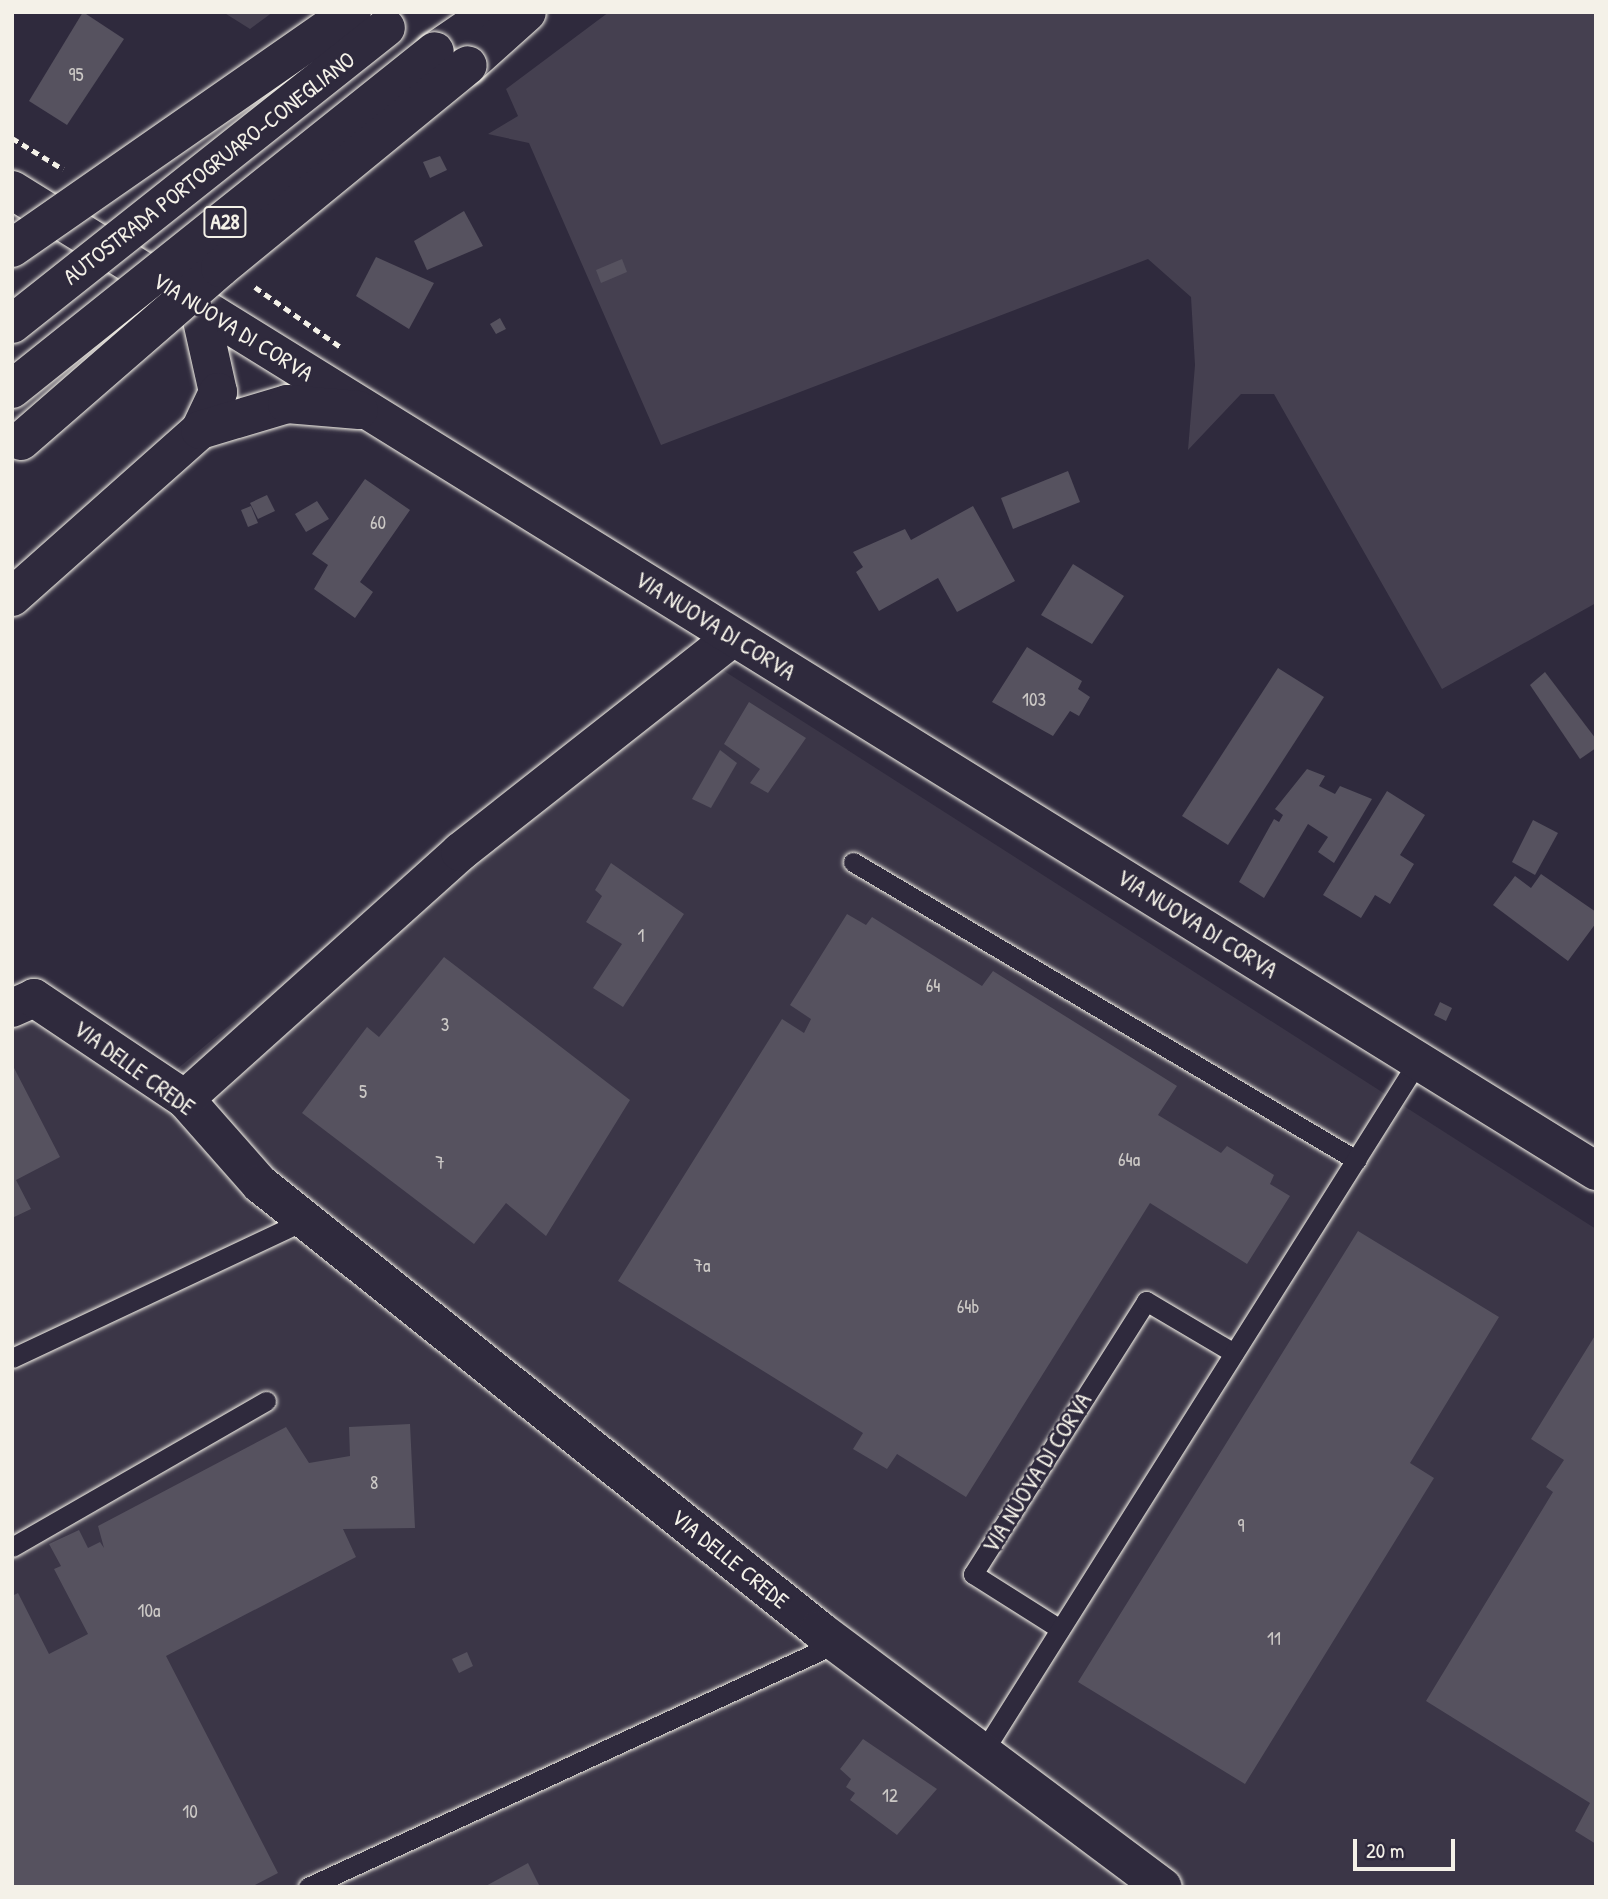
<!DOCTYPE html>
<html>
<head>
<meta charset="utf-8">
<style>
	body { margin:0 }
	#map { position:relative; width:1608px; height:1899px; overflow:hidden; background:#2f2a3d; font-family:"Patrick Hand",sans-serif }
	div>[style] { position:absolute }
	.built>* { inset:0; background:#3b3647 }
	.green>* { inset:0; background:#454050 }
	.building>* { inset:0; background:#56525f }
	.path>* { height:4.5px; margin-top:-2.25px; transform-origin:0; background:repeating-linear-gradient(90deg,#f4f1e8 0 7px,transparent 0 12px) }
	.roads { filter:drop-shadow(0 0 2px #f4f1e8) drop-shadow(0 0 2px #f4f1e8) }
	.service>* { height:19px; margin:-9.5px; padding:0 9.5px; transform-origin:9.5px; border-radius:9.5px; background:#2f2a3d }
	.minor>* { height:38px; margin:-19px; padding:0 19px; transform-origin:19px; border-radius:19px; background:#2f2a3d }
	.secondary>* { height:38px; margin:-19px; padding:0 19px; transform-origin:19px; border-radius:19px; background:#2f2a3d }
	.motorway>* { height:38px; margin:-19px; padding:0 19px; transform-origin:19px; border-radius:19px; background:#2f2a3d }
	.bridges { filter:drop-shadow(0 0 2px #f4f1e8) drop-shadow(0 0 2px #f4f1e8) }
	.motorway-bridge>* { height:38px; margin:-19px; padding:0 19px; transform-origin:19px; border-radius:19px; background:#2f2a3d }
	span { translate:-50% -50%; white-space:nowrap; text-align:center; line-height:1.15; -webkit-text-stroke:5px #2f2a3d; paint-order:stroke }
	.number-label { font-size:19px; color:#ccc9c6 }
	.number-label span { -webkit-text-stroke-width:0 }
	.shield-label span { padding:2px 5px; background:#2f2a3d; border:2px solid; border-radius:5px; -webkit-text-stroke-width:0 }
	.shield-label { font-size:21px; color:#f4f1e8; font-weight:700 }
	.street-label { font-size:23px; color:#f4f1e8 }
	.frame { position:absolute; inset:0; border:14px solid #f4f1e8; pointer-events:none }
	.scale { position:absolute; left:1353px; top:1839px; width:102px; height:32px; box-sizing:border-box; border:4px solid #f4f1e8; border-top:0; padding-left:9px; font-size:21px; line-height:24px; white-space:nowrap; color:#f4f1e8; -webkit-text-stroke:5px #2f2a3d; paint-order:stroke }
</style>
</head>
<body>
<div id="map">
	<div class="built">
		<i style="clip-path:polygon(685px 646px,1596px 1229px,1596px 1887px,12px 1887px,12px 987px,31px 977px,177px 1069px)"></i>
	</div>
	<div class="green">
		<i style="clip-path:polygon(223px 12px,273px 12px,250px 29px)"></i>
		<i style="clip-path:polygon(609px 12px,1596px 12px,1596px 603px,1442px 689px,1274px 394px,1241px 394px,1188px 450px,1195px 365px,1191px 297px,1148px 259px,661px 445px,529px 143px,488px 134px,518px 116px,506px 89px)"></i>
	</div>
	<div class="building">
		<i style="clip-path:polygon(83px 12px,124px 39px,67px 125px,29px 101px)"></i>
		<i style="clip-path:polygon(440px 156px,447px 170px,430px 178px,423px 162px)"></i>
		<i style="clip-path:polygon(464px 211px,483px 246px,427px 270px,414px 241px)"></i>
		<i style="clip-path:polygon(376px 257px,434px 283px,409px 329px,356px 296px)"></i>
		<i style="clip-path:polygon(622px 259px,627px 272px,601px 283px,596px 270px)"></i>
		<i style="clip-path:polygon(500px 318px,506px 329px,496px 334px,490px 324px)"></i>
		<i style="clip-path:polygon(1068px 471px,1080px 502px,1013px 529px,1001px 498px)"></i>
		<i style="clip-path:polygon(365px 479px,410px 510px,360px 582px,373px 592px,355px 618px,314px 589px,328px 565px,312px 554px)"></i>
		<i style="clip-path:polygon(267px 495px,275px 511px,258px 519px,250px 503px)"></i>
		<i style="clip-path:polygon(317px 501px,329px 519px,306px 532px,295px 514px)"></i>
		<i style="clip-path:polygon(251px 506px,258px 523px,248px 527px,241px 510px)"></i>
		<i style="clip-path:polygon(973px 506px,1015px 581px,957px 612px,938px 578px,879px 611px,856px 572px,863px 567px,853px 552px,905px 529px,911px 540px)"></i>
		<i style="clip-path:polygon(1073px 564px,1124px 596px,1092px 644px,1041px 615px)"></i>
		<i style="clip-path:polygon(1027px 647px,1082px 681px,1078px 689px,1090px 697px,1079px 716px,1070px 711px,1053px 736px,992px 702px)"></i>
		<i style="clip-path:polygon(1278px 668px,1324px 697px,1228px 845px,1182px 816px)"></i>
		<i style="clip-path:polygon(1545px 672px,1596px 739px,1596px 748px,1580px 759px,1530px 685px)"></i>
		<i style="clip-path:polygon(749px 702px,806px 738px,768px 793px,750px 783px,760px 769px,724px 744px)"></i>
		<i style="clip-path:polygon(720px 750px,737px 763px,711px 808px,692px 799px)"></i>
		<i style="clip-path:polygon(1307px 769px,1325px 776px,1319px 786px,1335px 794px,1340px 786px,1372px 799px,1334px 863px,1318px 852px,1328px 837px,1308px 824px,1264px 898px,1239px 882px,1274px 819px,1279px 822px,1283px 815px,1275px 809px)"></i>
		<i style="clip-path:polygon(1387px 791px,1425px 815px,1400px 855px,1414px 864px,1390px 904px,1375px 895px,1361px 918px,1323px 895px)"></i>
		<i style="clip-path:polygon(1533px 820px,1558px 833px,1535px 875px,1512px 862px)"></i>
		<i style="clip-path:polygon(611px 863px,684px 914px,623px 1007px,593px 988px,622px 944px,586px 922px,602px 896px,595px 890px)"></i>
		<i style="clip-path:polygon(1541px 874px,1596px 912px,1596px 923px,1568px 961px,1493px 905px,1515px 876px,1531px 888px)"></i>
		<i style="clip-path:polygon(847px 914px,866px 925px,872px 917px,982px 986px,993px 971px,1177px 1086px,1158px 1115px,1221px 1153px,1227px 1146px,1274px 1175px,1270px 1184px,1290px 1196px,1247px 1264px,1150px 1203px,966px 1497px,897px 1454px,887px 1469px,853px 1449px,863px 1433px,618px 1281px,782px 1019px,804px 1033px,811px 1019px,790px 1005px)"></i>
		<i style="clip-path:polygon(444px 957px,630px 1100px,546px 1236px,506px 1203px,474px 1244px,302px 1113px,367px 1027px,379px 1037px)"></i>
		<i style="clip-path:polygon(1440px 1002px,1452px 1008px,1446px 1021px,1434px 1015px)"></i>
		<i style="clip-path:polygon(12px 1064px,60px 1157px,16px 1180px,31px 1209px,12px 1218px)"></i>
		<i style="clip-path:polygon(1358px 1231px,1499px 1317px,1410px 1463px,1434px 1478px,1245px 1784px,1078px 1682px)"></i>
		<i style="clip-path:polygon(1596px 1334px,1596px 1844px,1575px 1831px,1590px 1803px,1426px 1701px,1553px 1492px,1546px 1487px,1564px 1460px,1531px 1439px)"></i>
		<i style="clip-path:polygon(410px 1424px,415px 1528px,343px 1529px,356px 1557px,166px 1656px,278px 1873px,251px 1887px,12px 1887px,12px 1596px,18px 1593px,49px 1654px,88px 1634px,54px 1569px,61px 1566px,49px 1544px,79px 1530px,88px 1548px,100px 1542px,104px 1548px,98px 1526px,286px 1427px,309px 1463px,350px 1456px,349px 1427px)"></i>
		<i style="clip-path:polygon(467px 1652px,473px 1666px,459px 1673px,452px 1659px)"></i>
		<i style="clip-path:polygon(863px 1739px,937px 1789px,897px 1835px,850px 1800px,855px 1793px,846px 1787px,851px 1779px,840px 1769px)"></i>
		<i style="clip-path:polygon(528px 1863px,540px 1887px,484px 1887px)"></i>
	</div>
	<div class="path">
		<i style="left:12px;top:138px;width:60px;rotate:31.3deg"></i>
		<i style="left:255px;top:287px;width:106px;rotate:35deg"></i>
	</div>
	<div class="roads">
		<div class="service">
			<i style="left:853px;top:862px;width:585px;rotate:30.64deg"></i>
			<i style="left:12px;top:1358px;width:324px;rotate:-25.2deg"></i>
			<i style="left:12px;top:1547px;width:293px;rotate:-29.9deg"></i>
			<i style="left:1060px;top:1629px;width:103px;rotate:-147.7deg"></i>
			<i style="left:973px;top:1574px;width:323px;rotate:-57.6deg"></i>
			<i style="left:1146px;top:1301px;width:102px;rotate:30.6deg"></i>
			<i style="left:983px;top:1752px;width:817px;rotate:-57.81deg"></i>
			<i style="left:308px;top:1887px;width:583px;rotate:-24.76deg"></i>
		</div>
		<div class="minor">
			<i style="left:12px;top:1008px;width:24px;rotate:-24deg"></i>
			<i style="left:34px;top:998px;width:182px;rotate:33.8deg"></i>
			<i style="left:185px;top:1099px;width:113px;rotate:48.6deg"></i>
			<i style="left:260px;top:1184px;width:715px;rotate:38.58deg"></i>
			<i style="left:819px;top:1630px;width:429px;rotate:36.8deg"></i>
			<i style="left:185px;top:1099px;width:370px;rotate:-41.9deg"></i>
			<i style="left:460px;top:852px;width:347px;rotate:-38.2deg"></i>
		</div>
		<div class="secondary">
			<i style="left:12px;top:190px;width:1863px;rotate:31.77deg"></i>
			<i style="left:199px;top:307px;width:87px;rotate:77.4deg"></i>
			<i style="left:218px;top:392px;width:42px;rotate:115.3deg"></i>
			<i style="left:12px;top:597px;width:251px;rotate:-41.6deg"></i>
			<i style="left:200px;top:430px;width:91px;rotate:-16.6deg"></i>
			<i style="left:287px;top:404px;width:72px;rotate:4.8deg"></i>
		</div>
		<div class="motorway">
			<i style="left:435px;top:51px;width:69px;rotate:-34.4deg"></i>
			<i style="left:468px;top:65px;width:79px;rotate:-41.9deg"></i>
		</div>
	</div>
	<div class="bridges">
		<div class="motorway-bridge">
			<i style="left:12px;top:248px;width:414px;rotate:-34.8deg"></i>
			<i style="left:12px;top:324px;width:477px;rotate:-38.4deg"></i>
			<i style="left:12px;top:389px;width:541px;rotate:-38.63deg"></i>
			<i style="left:21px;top:441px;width:264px;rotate:-41deg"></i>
			<i style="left:220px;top:268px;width:320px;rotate:-39.3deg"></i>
		</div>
	</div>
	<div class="number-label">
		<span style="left:76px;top:75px">95</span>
		<span style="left:378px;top:523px">60</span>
		<span style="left:1034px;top:700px">103</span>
		<span style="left:641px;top:936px">1</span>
		<span style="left:933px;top:986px">64</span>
		<span style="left:445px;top:1025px">3</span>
		<span style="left:363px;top:1092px">5</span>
		<span style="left:1129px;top:1160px">64a</span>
		<span style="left:440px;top:1163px">7</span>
		<span style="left:702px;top:1266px">7a</span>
		<span style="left:968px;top:1307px">64b</span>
		<span style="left:374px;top:1483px">8</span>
		<span style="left:1241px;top:1526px">9</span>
		<span style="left:149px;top:1611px">10a</span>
		<span style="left:1274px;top:1639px">11</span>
		<span style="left:890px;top:1796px">12</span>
		<span style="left:190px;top:1812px">10</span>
	</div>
	<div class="shield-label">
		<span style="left:225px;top:222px">A28</span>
	</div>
	<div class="street-label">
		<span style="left:209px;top:168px;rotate:-38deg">AUTOSTRADA PORTOGRUARO-CONEGLIANO</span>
		<span style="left:233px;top:327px;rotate:32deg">VIA NUOVA DI CORVA</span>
		<span style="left:715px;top:626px;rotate:32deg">VIA NUOVA DI CORVA</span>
		<span style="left:1197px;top:924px;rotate:32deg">VIA NUOVA DI CORVA</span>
		<span style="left:134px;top:1068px;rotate:36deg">VIA DELLE CREDE</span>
		<span style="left:1037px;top:1473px;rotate:-58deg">VIA NUOVA DI CORVA</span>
		<span style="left:730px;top:1559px;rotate:39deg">VIA DELLE CREDE</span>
	</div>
	<div class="frame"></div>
	<div class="scale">20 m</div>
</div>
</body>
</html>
